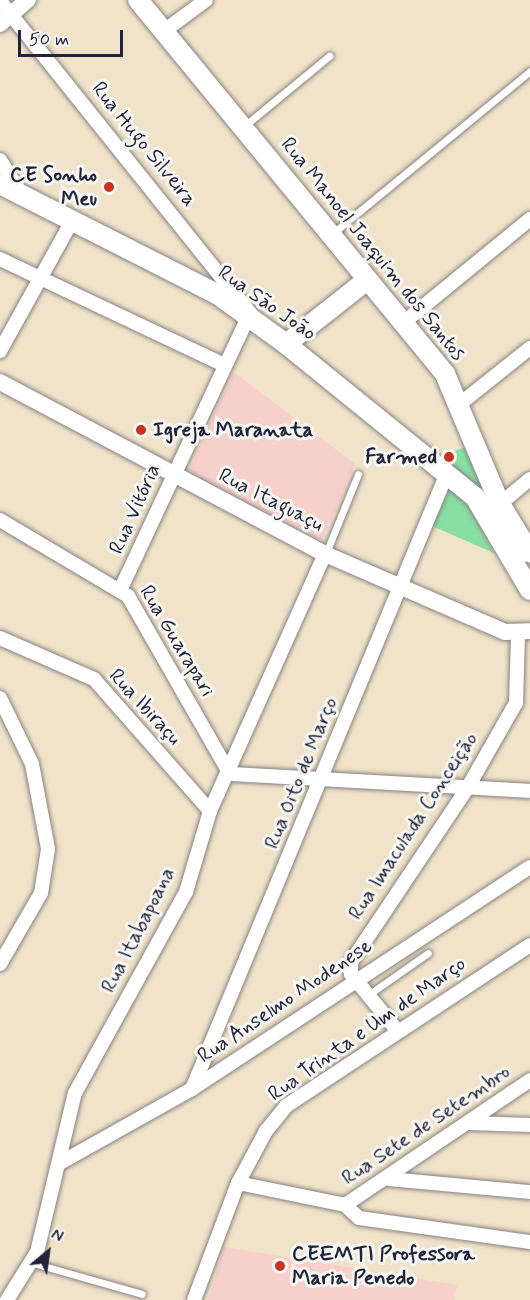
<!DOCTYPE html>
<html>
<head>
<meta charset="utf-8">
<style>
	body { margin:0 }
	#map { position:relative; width:530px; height:1300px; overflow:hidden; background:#f0e3c9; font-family:Mynerve,sans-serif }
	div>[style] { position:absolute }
	.built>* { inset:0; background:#f7d0cb }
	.green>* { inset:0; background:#87dfa3 }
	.roads { filter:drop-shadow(0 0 2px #898282) drop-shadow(0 0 2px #898282) }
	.service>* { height:7px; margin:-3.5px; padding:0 3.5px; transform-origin:3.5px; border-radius:3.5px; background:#fff }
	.minor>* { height:14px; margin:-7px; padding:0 7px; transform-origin:7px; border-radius:7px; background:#fff }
	.tertiary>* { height:16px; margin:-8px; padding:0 8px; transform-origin:8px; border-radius:8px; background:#fff }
	.secondary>* { height:20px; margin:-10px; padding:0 10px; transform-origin:10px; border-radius:10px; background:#fff }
	.dots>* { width:16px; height:16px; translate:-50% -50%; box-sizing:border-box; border:3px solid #f6f6f2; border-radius:50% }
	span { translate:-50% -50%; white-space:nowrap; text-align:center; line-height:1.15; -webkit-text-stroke:6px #f6f6f2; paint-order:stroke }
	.street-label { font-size:21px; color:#22223b }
	.poi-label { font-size:21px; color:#22223b; font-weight:700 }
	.right { translate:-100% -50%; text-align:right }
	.left { translate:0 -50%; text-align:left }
	.north { position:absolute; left:18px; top:1222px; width:60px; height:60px; -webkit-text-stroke:4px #f6f6f2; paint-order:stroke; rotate:29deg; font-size:16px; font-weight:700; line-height:24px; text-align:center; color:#22223b }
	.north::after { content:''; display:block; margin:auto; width:21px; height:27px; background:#22223b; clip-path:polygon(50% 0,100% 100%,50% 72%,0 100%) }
	.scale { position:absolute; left:18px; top:30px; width:105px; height:27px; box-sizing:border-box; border:3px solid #22223b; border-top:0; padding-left:8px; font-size:18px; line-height:21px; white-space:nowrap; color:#22223b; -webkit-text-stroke:4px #f6f6f2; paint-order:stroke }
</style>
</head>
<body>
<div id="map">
	<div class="built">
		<i style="clip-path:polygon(234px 372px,355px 464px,322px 541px,188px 472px)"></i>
		<i style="clip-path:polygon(224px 1247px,457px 1285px,454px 1300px,208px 1300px)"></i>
	</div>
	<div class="green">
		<i style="clip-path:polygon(470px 446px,500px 518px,530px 570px,530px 580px,438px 456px)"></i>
		<i style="clip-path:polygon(448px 489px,462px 491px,494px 553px,432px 526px)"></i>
	</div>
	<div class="roads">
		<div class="service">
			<i style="left:243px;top:127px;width:112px;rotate:-39.5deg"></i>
			<i style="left:333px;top:233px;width:255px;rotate:-39.4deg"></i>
			<i style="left:326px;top:553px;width:85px;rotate:-67.9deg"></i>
			<i style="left:368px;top:995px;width:73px;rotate:-35deg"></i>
			<i style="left:33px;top:1263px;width:113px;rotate:15.9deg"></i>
		</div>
		<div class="minor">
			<i style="left:0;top:1px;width:400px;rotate:51.3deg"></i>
			<i style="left:250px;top:313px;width:305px;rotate:115.1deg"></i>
			<i style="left:164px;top:31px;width:52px;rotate:-36.4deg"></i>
			<i style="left:0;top:160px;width:38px;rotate:58deg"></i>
			<i style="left:0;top:259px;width:246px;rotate:25.3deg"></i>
			<i style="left:403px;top:323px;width:164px;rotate:-39.3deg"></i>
			<i style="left:0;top:351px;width:149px;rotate:-61deg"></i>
			<i style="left:461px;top:403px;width:88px;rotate:-38.6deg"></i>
			<i style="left:500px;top:504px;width:39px;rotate:-40deg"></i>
			<i style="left:0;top:520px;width:149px;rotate:30.7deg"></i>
			<i style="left:128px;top:596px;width:205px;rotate:60.2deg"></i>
			<i style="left:230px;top:774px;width:300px;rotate:3.2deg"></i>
			<i style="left:0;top:638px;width:103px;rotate:23.6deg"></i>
			<i style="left:94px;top:679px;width:176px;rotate:48.7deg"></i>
			<i style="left:0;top:698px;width:73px;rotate:64.1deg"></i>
			<i style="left:32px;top:764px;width:86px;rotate:79.3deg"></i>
			<i style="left:48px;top:849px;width:45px;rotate:99deg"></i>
			<i style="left:41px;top:893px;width:82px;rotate:120deg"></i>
			<i style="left:396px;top:1029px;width:71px;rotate:-129.3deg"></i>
			<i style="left:351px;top:974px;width:12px;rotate:-90deg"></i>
			<i style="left:351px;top:962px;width:211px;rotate:-56.2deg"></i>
			<i style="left:468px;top:787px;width:97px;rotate:-60.3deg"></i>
			<i style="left:516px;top:703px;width:69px;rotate:-88.3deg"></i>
			<i style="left:192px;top:1089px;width:667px;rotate:-67.51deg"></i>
			<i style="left:469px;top:1123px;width:61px;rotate:1.9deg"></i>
			<i style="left:60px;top:1163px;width:151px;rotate:-29.3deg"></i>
			<i style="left:192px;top:1089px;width:404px;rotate:-33.3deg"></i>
			<i style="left:389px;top:1179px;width:142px;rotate:5.3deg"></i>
			<i style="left:238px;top:1183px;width:109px;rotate:11.6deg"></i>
			<i style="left:345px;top:1205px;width:19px;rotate:43deg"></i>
			<i style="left:359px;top:1218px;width:173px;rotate:8deg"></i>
			<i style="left:345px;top:1205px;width:223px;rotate:-34deg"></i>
			<i style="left:7px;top:1300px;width:57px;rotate:-58deg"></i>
			<i style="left:37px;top:1252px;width:163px;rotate:-76.6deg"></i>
			<i style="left:75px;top:1093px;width:230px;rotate:-61.1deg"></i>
			<i style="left:186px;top:892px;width:84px;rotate:-73.5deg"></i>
			<i style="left:210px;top:811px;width:282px;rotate:-65.9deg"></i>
			<i style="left:194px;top:1300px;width:125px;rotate:-69.4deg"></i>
			<i style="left:238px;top:1183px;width:59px;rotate:-61.7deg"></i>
			<i style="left:266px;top:1131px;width:32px;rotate:-51deg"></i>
			<i style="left:286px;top:1106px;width:292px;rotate:-33.4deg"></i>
		</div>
		<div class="tertiary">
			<i style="left:0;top:24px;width:37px;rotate:-41deg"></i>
			<i style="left:0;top:382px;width:368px;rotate:27.9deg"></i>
			<i style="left:325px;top:554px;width:196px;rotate:23.4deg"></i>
			<i style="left:505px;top:632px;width:25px;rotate:-2deg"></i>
		</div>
		<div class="secondary">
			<i style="left:138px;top:0;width:484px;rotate:50.6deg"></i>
			<i style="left:445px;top:374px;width:141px;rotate:67.1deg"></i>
			<i style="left:500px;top:504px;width:57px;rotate:58.5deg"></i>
			<i style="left:0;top:184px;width:243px;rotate:26.9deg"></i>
			<i style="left:217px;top:294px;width:85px;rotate:35.9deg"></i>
			<i style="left:286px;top:344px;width:243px;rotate:39deg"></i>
			<i style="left:475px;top:497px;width:108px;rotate:59.4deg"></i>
			<i style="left:286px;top:344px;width:103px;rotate:-38.3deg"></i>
		</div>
	</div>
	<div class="dots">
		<i style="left:109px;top:187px;background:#c8321e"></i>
		<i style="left:141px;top:430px;background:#c8321e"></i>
		<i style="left:449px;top:457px;background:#c8321e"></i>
		<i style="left:280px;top:1266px;background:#c8321e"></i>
	</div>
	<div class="street-label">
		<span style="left:144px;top:144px;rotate:51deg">Rua Hugo Silveira</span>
		<span style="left:373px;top:249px;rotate:51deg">Rua Manoel Joaquim dos Santos</span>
		<span style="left:267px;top:303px;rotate:35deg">Rua São João</span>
		<span style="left:271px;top:500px;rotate:27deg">Rua Itaguaçu</span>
		<span style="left:135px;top:509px;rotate:-66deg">Rua Vitória</span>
		<span style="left:177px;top:641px;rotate:59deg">Rua Guarapari</span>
		<span style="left:145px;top:707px;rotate:47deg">Rua Ibiraçu</span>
		<span style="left:301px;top:773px;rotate:-68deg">Rua Oito de Março</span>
		<span style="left:413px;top:826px;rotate:-57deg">Rua Imaculada Conceição</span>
		<span style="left:138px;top:930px;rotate:-63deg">Rua Itabapoana</span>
		<span style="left:285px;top:1001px;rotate:-34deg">Rua Anselmo Modenese</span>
		<span style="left:367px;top:1029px;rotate:-35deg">Rua Trinta e Um de Março</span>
		<span style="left:426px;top:1125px;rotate:-34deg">Rua Sete de Setembro</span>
	</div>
	<div class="poi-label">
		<span class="right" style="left:97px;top:187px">CE Sonho<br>Meu</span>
		<span class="left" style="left:153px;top:430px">Igreja Maranata</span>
		<span class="right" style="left:437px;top:457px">Farmed</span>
		<span class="left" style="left:292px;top:1266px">CEEMTI Professora<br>Maria Penedo</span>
	</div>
	<div class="north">N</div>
	<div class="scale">50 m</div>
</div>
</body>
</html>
